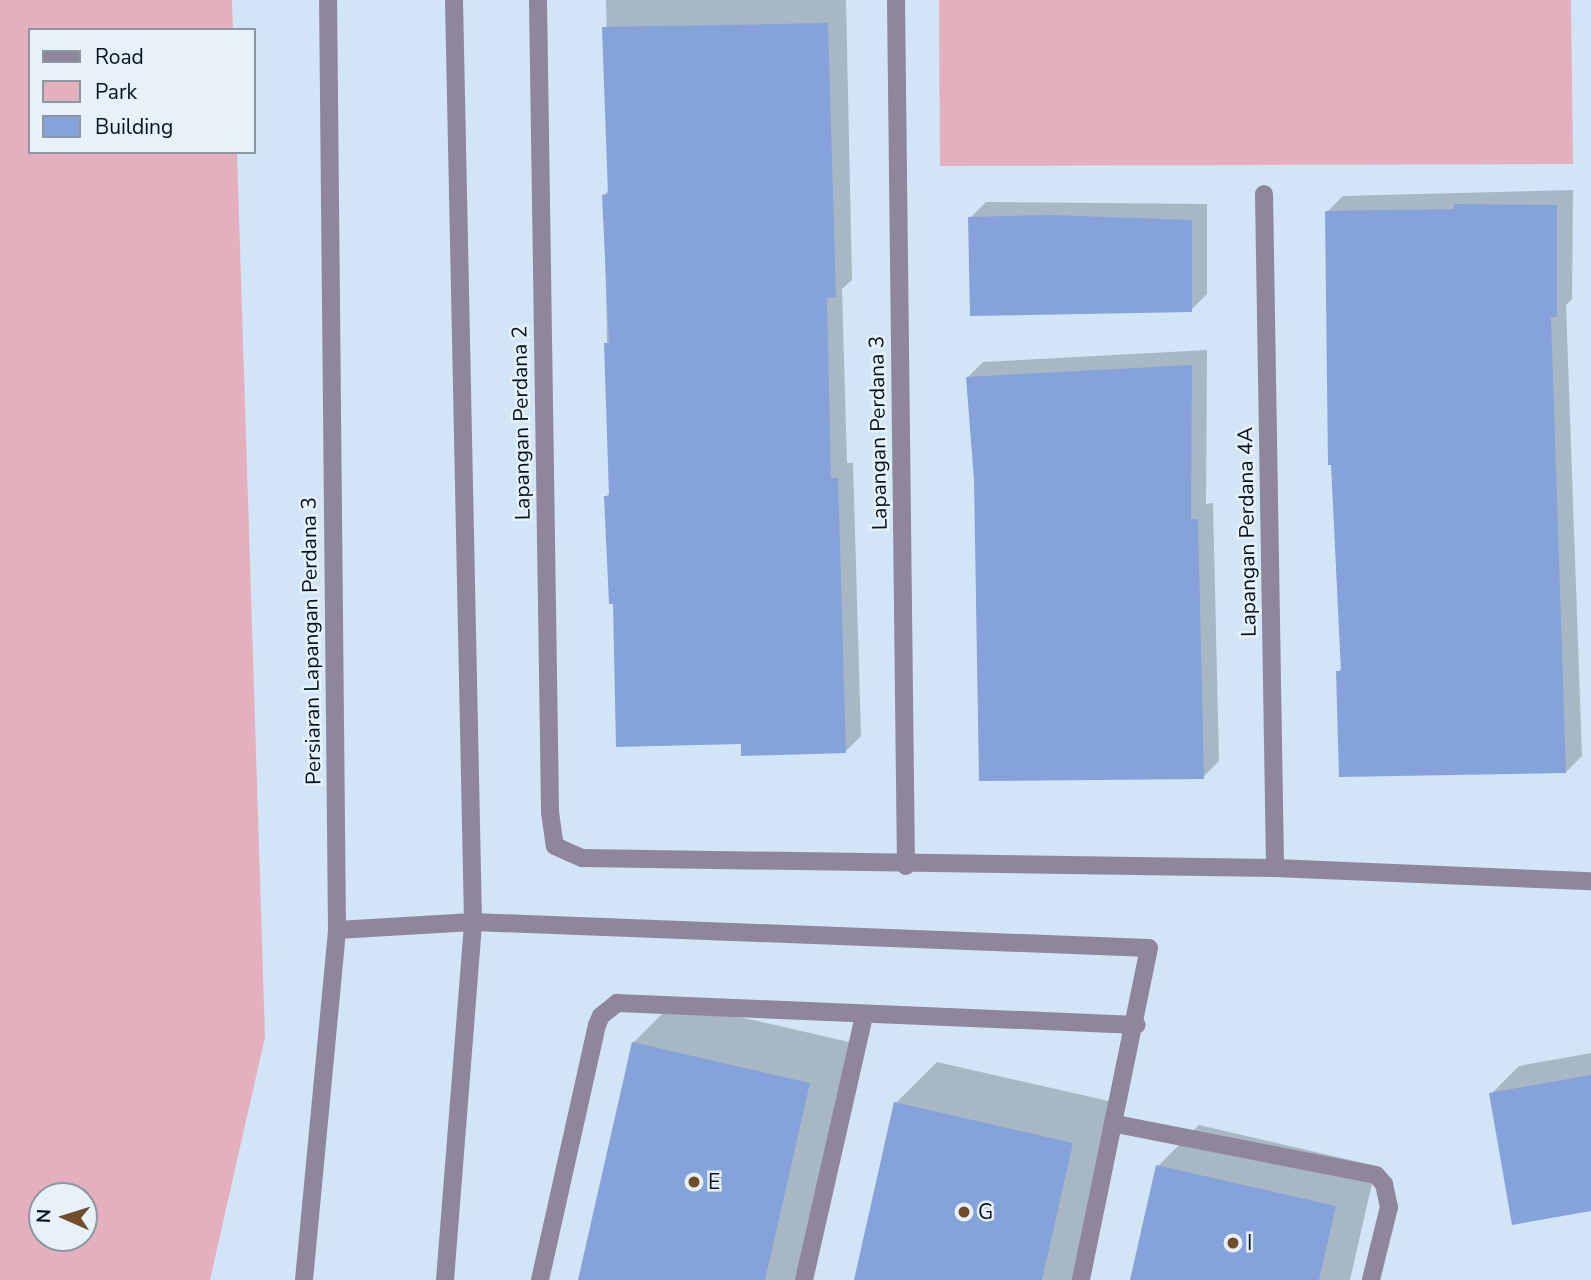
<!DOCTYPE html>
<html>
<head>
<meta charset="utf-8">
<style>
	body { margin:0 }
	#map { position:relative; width:1591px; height:1280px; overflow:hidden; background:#d1e5f6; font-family:"Nunito Sans",sans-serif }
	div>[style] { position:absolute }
	.green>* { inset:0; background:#e4b0bd }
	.shadow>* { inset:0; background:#0003 }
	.building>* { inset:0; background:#85a3da }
	.minor>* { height:18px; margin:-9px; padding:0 9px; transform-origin:9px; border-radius:9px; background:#8f869d }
	.dots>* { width:19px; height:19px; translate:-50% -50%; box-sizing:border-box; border:4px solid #e7f1f9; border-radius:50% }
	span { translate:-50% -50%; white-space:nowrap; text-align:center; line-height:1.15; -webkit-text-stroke:5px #e7f1f9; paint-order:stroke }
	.street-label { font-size:21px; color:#011220 }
	.poi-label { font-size:21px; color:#011220 }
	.left { translate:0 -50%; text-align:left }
	.legend { position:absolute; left:28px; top:28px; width:228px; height:126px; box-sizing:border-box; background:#e7f1f9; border:2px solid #8b98a2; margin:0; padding:9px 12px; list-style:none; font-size:21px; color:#011220 }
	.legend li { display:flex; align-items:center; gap:14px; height:35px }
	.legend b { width:35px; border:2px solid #8b98a2 }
	.north { position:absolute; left:28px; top:1182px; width:70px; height:70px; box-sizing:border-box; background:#e7f1f9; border:2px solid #8b98a2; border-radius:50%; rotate:273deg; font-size:19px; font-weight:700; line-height:28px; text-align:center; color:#011220 }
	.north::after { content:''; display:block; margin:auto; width:24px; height:32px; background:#734d2a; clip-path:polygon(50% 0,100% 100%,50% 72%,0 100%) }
</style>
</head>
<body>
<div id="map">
	<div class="green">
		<i style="clip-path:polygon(evenodd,0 0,232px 0,233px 30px,30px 30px,30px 152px,237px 152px,265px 1037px,210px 1280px,0 1280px,0 0,42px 1196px,84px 1196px,84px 1238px,42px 1238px,42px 1196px)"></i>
		<i style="clip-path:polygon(939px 0,1571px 0,1573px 164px,940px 166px)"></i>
	</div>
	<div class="shadow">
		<i style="clip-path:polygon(606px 0,846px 0,852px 280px,842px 289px,847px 463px,853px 463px,861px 736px,845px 752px,743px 743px,615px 602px,606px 497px,610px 492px,604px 195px,610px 189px)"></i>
		<i style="clip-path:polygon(1573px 190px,1572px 299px,1566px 305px,1582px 756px,1566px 772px,1338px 672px,1343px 667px,1327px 212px,1343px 196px)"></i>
		<i style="clip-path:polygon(986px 202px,1207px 204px,1207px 294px,1191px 310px,970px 218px)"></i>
		<i style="clip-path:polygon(1207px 350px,1206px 504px,1213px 503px,1219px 761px,1203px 777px,976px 480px,967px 378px,983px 362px)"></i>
		<i style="clip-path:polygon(674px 1002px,849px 1042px,796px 1280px,580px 1280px,633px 1043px)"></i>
		<i style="clip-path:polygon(1591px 1053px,1591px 1209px,1491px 1094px,1519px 1066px)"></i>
		<i style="clip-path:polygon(937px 1062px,1113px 1102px,1073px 1280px,856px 1280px,896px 1103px)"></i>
		<i style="clip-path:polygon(1199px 1125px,1376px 1166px,1350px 1280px,1132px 1280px,1158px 1166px)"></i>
	</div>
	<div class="building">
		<i style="clip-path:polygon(828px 23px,836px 297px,827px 298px,831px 478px,838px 478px,846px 753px,741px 756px,741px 744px,616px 747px,613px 604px,609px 604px,604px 496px,609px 496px,604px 343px,609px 343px,602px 195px,608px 194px,602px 27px)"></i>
		<i style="clip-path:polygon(1454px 204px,1557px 205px,1557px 317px,1551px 317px,1566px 773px,1339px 777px,1336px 671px,1341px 671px,1331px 465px,1328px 465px,1325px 211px,1454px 209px)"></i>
		<i style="clip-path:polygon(1050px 215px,1192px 220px,1192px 312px,970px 316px,968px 217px)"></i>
		<i style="clip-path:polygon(1192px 365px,1191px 519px,1198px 519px,1204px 779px,979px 781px,974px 480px,966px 377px)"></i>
		<i style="clip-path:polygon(632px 1042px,810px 1083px,765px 1280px,578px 1280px)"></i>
		<i style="clip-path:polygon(1591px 1075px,1591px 1211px,1512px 1225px,1489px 1093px)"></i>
		<i style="clip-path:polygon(894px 1102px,1073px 1143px,1042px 1280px,854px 1280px)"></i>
		<i style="clip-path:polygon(1156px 1165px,1336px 1206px,1319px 1280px,1130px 1280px)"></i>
	</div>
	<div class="minor">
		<i style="left:538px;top:0;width:812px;rotate:89.15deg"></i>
		<i style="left:550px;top:812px;width:34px;rotate:82deg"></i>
		<i style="left:555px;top:846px;width:30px;rotate:24deg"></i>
		<i style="left:582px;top:858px;width:693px;rotate:0.83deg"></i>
		<i style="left:1275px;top:868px;width:316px;rotate:2.4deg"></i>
		<i style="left:896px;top:0;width:866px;rotate:89.34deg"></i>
		<i style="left:1264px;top:194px;width:674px;rotate:89.06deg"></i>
		<i style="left:337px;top:930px;width:136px;rotate:-3.4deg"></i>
		<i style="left:473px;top:922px;width:676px;rotate:2.2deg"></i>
		<i style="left:1149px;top:948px;width:339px;rotate:101.6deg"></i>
		<i style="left:1116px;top:1124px;width:265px;rotate:11.1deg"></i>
		<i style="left:1376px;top:1175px;width:12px;rotate:48deg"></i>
		<i style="left:1384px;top:1184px;width:24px;rotate:78deg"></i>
		<i style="left:1389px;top:1207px;width:75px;rotate:103.9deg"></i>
		<i style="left:304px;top:1280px;width:352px;rotate:-84.6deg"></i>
		<i style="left:337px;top:930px;width:930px;rotate:-90.55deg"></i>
		<i style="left:445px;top:1280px;width:359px;rotate:-85.5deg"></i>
		<i style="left:473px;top:922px;width:922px;rotate:-91.18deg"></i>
		<i style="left:540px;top:1280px;width:261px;rotate:-77.4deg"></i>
		<i style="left:597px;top:1025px;width:10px;rotate:-66deg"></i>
		<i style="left:601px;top:1016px;width:21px;rotate:-39deg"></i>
		<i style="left:617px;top:1003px;width:520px;rotate:2.42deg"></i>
		<i style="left:804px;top:1280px;width:272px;rotate:-77.2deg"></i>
	</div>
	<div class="dots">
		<i style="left:694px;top:1182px;background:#734d2a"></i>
		<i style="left:964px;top:1212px;background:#734d2a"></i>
		<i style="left:1233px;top:1243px;background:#734d2a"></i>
	</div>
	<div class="street-label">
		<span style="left:521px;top:423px;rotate:-91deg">Lapangan Perdana 2</span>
		<span style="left:878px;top:433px;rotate:-91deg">Lapangan Perdana 3</span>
		<span style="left:1247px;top:532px;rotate:-91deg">Lapangan Perdana 4A</span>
		<span style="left:311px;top:641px;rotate:-91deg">Persiaran Lapangan Perdana 3</span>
	</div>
	<div class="poi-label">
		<span class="left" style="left:708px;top:1182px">E</span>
		<span class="left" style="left:978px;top:1212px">G</span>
		<span class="left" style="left:1247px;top:1243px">I</span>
	</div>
	<ul class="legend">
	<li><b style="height:9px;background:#8f869d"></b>Road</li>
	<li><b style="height:19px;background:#e4b0bd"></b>Park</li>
	<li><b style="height:19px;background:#85a3da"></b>Building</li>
	</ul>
	<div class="north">N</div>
</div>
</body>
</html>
